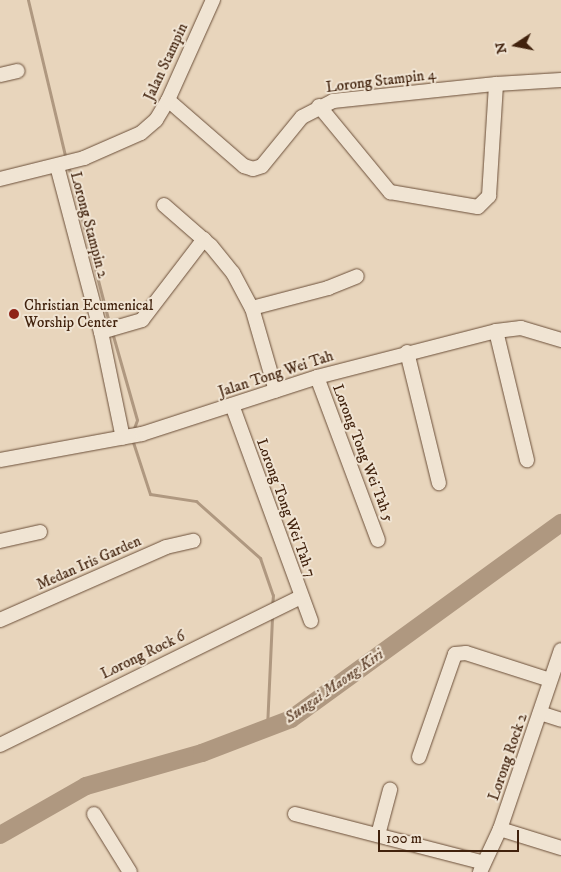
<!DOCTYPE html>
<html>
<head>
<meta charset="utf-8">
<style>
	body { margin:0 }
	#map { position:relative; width:561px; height:872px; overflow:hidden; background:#e8d5bc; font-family:"IM FELL DW Pica",serif }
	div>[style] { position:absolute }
	.stream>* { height:3px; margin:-1.5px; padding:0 1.5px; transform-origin:1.5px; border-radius:1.5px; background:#af9880 }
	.river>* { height:18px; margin:-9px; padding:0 9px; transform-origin:9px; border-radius:9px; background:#af9880 }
	.roads { filter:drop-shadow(0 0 1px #6b4f39) drop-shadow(0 0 1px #6b4f39) }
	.minor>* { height:14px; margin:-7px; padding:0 7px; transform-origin:7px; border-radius:7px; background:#f0e4d3 }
	.dots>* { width:14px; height:14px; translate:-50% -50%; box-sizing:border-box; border:2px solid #f0e4d3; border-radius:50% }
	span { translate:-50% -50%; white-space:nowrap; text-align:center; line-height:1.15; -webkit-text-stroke:4px #f0e4d3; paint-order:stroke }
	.street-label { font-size:15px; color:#41220d }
	.poi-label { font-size:15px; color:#41220d }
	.left { translate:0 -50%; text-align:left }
	.water-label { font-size:16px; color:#624530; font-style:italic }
	.north { position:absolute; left:491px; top:20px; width:50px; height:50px; -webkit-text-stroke:4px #f0e4d3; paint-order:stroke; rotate:259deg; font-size:14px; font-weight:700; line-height:20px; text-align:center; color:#41220d }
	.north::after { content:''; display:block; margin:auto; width:18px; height:22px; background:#41220d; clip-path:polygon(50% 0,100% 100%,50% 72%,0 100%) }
	.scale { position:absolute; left:378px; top:830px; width:141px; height:22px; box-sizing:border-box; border:2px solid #41220d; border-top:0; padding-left:6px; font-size:15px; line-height:18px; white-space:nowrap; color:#41220d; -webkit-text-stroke:4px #f0e4d3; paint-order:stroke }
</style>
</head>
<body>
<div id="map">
	<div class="stream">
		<i style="left:28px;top:0;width:163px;rotate:76.6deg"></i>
		<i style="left:68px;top:165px;width:166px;rotate:75.4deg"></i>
		<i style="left:112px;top:332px;width:91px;rotate:74.1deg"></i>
		<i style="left:137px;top:420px;width:12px;rotate:110deg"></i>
		<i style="left:132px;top:439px;width:58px;rotate:71.9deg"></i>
		<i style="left:150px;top:494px;width:47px;rotate:8.7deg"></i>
		<i style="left:196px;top:501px;width:86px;rotate:41.7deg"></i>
		<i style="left:260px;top:558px;width:39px;rotate:71deg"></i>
		<i style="left:273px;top:595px;width:12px;rotate:95deg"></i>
		<i style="left:267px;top:728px;width:112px;rotate:-87.4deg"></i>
	</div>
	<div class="river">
		<i style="left:0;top:835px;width:99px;rotate:-29.7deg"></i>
		<i style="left:86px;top:786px;width:121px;rotate:-15.9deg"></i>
		<i style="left:202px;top:753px;width:95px;rotate:-20.9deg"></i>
		<i style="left:291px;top:719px;width:334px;rotate:-36deg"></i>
	</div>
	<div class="roads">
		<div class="minor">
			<i style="left:0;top:75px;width:18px;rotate:-13deg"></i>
			<i style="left:168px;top:100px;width:101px;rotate:41deg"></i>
			<i style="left:244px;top:166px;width:9px;rotate:18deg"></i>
			<i style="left:253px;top:169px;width:9px;rotate:-18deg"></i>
			<i style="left:262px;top:166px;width:63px;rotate:-50.8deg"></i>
			<i style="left:302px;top:117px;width:35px;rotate:-27deg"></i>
			<i style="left:333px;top:101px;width:164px;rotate:-6deg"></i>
			<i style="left:496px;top:84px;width:65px;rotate:-3.5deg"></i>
			<i style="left:319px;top:106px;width:112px;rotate:50.5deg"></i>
			<i style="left:390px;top:192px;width:89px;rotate:9.7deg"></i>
			<i style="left:478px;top:207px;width:16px;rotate:-45deg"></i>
			<i style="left:489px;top:196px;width:112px;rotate:-86.4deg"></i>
			<i style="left:57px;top:166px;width:172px;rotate:75.2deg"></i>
			<i style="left:101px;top:332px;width:108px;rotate:78.3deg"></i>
			<i style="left:0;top:179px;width:87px;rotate:-14deg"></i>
			<i style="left:84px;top:158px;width:62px;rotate:-23.7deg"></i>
			<i style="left:141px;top:133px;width:20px;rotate:-41deg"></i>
			<i style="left:156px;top:120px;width:23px;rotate:-59deg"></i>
			<i style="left:168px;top:100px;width:110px;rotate:-65.8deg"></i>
			<i style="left:164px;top:205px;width:62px;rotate:41.1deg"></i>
			<i style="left:211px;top:246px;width:35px;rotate:51deg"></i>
			<i style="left:233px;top:273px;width:40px;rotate:62deg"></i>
			<i style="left:252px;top:308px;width:86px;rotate:73.9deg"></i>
			<i style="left:252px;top:308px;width:79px;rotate:-14.7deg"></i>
			<i style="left:328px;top:288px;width:31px;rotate:-22deg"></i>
			<i style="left:496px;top:331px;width:133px;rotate:76.5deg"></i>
			<i style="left:101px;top:332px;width:43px;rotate:-16.3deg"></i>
			<i style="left:142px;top:320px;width:102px;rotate:-52.6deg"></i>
			<i style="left:407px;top:352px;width:135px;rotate:76.3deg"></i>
			<i style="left:317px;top:377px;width:174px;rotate:69.5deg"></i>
			<i style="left:232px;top:405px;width:230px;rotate:69.9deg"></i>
			<i style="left:0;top:460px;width:144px;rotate:-10.4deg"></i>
			<i style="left:142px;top:434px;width:184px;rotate:-18deg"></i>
			<i style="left:317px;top:377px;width:185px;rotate:-14.4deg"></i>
			<i style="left:496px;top:331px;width:25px;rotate:-7deg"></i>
			<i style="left:521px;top:328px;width:42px;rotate:16.7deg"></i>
			<i style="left:0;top:541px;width:41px;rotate:-12.7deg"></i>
			<i style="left:0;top:620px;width:181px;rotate:-23.7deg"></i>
			<i style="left:166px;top:547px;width:28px;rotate:-13deg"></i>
			<i style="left:540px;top:713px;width:22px;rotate:18deg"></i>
			<i style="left:0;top:745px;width:335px;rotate:-26.2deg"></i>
			<i style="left:419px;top:757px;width:109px;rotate:-70.7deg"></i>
			<i style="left:455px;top:654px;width:11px;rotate:-5deg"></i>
			<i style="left:466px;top:653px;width:88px;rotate:17.8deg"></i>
			<i style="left:94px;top:814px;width:68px;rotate:58.2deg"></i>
			<i style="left:295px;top:814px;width:195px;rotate:14.5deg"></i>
			<i style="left:500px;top:829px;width:64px;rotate:17.3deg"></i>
			<i style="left:378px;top:835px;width:47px;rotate:-75.1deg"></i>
			<i style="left:480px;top:872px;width:47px;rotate:-65.1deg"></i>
			<i style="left:500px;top:829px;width:189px;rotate:-71.2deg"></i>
		</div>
	</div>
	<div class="dots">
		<i style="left:14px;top:314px;background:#8f2418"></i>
	</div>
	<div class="street-label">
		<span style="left:166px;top:62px;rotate:-65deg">Jalan Stampin</span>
		<span style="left:381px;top:81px;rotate:-7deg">Lorong Stampin 4</span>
		<span style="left:89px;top:225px;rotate:75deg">Lorong Stampin 2</span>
		<span style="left:276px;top:374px;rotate:-18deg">Jalan Tong Wei Tah</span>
		<span style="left:363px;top:453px;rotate:69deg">Lorong Tong Wei Tah 5</span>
		<span style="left:286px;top:508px;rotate:70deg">Lorong Tong Wei Tah 7</span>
		<span style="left:89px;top:563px;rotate:-24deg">Medan Iris Garden</span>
		<span style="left:143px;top:655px;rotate:-26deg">Lorong Rock 6</span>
		<span style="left:508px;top:757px;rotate:-71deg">Lorong Rock 2</span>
	</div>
	<div class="poi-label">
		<span class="left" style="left:24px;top:314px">Christian Ecumenical<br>Worship Center</span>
	</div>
	<div class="water-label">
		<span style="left:334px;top:686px;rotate:-35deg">Sungai Maong Kiri</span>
	</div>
	<div class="north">N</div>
	<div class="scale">100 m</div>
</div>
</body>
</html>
